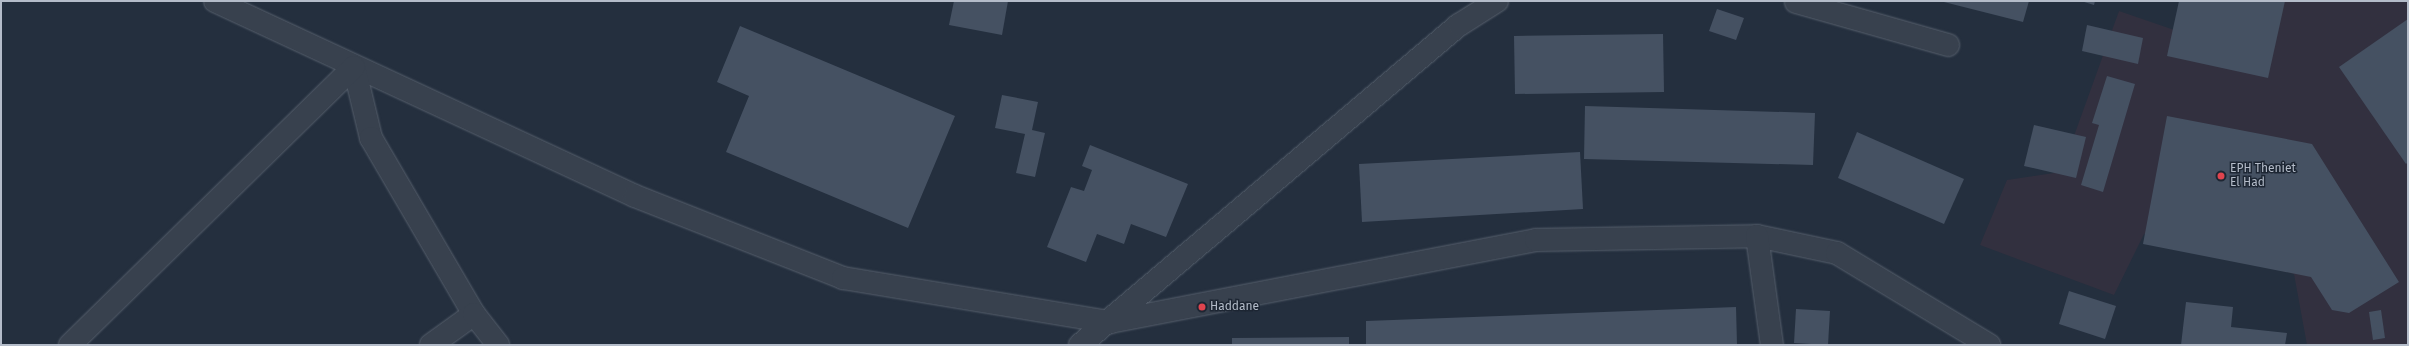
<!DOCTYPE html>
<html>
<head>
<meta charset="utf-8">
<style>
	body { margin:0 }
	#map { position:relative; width:2409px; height:346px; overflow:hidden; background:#242f3e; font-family:"Fira Sans",sans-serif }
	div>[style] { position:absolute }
	.medical>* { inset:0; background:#32303f }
	.building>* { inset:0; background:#455162 }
	.roads { filter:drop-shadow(0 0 1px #565f6c) drop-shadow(0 0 1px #565f6c) }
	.minor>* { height:22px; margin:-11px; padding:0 11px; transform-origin:11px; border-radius:11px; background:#38414e }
	.dots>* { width:11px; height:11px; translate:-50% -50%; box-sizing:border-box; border:2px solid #1d2633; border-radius:50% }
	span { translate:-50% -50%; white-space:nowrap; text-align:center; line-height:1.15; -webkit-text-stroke:3px #1d2633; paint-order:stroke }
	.poi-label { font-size:12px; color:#b4bcc9 }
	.left { translate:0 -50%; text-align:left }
	.frame { position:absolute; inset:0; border:2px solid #b4bcc9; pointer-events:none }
</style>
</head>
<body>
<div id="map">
	<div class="medical">
		<i style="clip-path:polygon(2269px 1px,2408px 1px,2408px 345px,2307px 345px,2294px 274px,2144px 234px,2114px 295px,1980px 245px,2007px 180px,2061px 172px,2119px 11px,2221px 46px)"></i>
	</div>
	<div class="building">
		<i style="clip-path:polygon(954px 1px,1008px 1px,1002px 35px,949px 25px)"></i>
		<i style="clip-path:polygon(1940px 1px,2029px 1px,2023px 22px)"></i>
		<i style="clip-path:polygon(2081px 1px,2095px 1px,2094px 5px)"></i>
		<i style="clip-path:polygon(2179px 1px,2285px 1px,2268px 78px,2167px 56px)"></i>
		<i style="clip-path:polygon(1717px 9px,1744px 18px,1736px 40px,1709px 31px)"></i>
		<i style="clip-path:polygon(2408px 19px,2408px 162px,2406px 164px,2339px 67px)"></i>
		<i style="clip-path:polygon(2087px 25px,2143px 38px,2138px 64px,2082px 51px)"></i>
		<i style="clip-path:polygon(740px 26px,955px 116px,908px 228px,726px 152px,749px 96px,717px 82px)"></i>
		<i style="clip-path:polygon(1663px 34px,1664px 92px,1515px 94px,1514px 36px)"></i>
		<i style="clip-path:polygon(2107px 76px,2135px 84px,2103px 192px,2081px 185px,2099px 125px,2092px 123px)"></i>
		<i style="clip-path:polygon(1002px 95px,1038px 102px,1032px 130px,1045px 133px,1035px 177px,1016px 173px,1025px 134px,995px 128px)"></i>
		<i style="clip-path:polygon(1585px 106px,1815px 113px,1813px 165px,1584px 159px)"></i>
		<i style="clip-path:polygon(2167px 116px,2312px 144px,2399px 282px,2349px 313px,2332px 310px,2311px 277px,2143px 244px)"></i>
		<i style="clip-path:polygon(2034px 125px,2086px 137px,2076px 178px,2024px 166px)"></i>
		<i style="clip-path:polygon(1857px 132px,1964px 179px,1944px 224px,1838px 178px)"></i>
		<i style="clip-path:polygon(1090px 145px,1188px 184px,1166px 237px,1131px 224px,1124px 244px,1097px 234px,1086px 262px,1047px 247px,1071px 187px,1084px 191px,1092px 170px,1082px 166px)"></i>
		<i style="clip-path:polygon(1580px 152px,1583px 209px,1362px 222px,1359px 164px)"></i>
		<i style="clip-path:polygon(2069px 291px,2116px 306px,2105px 339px,2059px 324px)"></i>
		<i style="clip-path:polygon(2186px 302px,2233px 307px,2231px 327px,2287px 333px,2285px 345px,2181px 345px)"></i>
		<i style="clip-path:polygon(1736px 307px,1737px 345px,1366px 345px,1366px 321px)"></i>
		<i style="clip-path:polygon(1796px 309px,1830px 311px,1828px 345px,1794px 343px)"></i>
		<i style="clip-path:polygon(2381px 310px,2385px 338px,2373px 340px,2369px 312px)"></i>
		<i style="clip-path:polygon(1349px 337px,1349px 345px,1232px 345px,1232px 338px)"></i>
	</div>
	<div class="roads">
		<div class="minor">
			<i style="left:215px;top:1px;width:463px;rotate:24.9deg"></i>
			<i style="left:635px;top:196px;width:224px;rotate:21.5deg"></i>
			<i style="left:843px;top:278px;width:271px;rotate:9.4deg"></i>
			<i style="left:1110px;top:322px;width:434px;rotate:-10.9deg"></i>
			<i style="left:1536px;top:240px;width:221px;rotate:-1deg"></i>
			<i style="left:1757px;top:236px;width:82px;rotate:12deg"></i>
			<i style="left:1837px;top:253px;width:178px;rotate:31.2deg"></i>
			<i style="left:1796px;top:2px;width:158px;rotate:15.8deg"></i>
			<i style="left:354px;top:67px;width:73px;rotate:76.5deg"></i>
			<i style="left:371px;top:138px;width:204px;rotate:59.7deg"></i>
			<i style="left:1757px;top:236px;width:110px;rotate:82.2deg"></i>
			<i style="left:70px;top:345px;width:397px;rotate:-44.4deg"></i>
			<i style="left:431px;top:345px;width:53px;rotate:-35.8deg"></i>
			<i style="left:474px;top:314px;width:39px;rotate:52deg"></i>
			<i style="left:1080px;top:345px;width:496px;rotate:-40.2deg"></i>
			<i style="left:1459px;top:25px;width:45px;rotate:-32.3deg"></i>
		</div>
	</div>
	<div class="dots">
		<i style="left:2221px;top:176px;background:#e0444e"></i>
		<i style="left:1202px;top:307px;background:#e0444e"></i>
	</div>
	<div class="poi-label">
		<span class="left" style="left:2230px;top:176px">EPH Theniet<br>El Had</span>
		<span class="left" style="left:1210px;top:307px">Haddane</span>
	</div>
	<div class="frame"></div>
</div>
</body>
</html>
